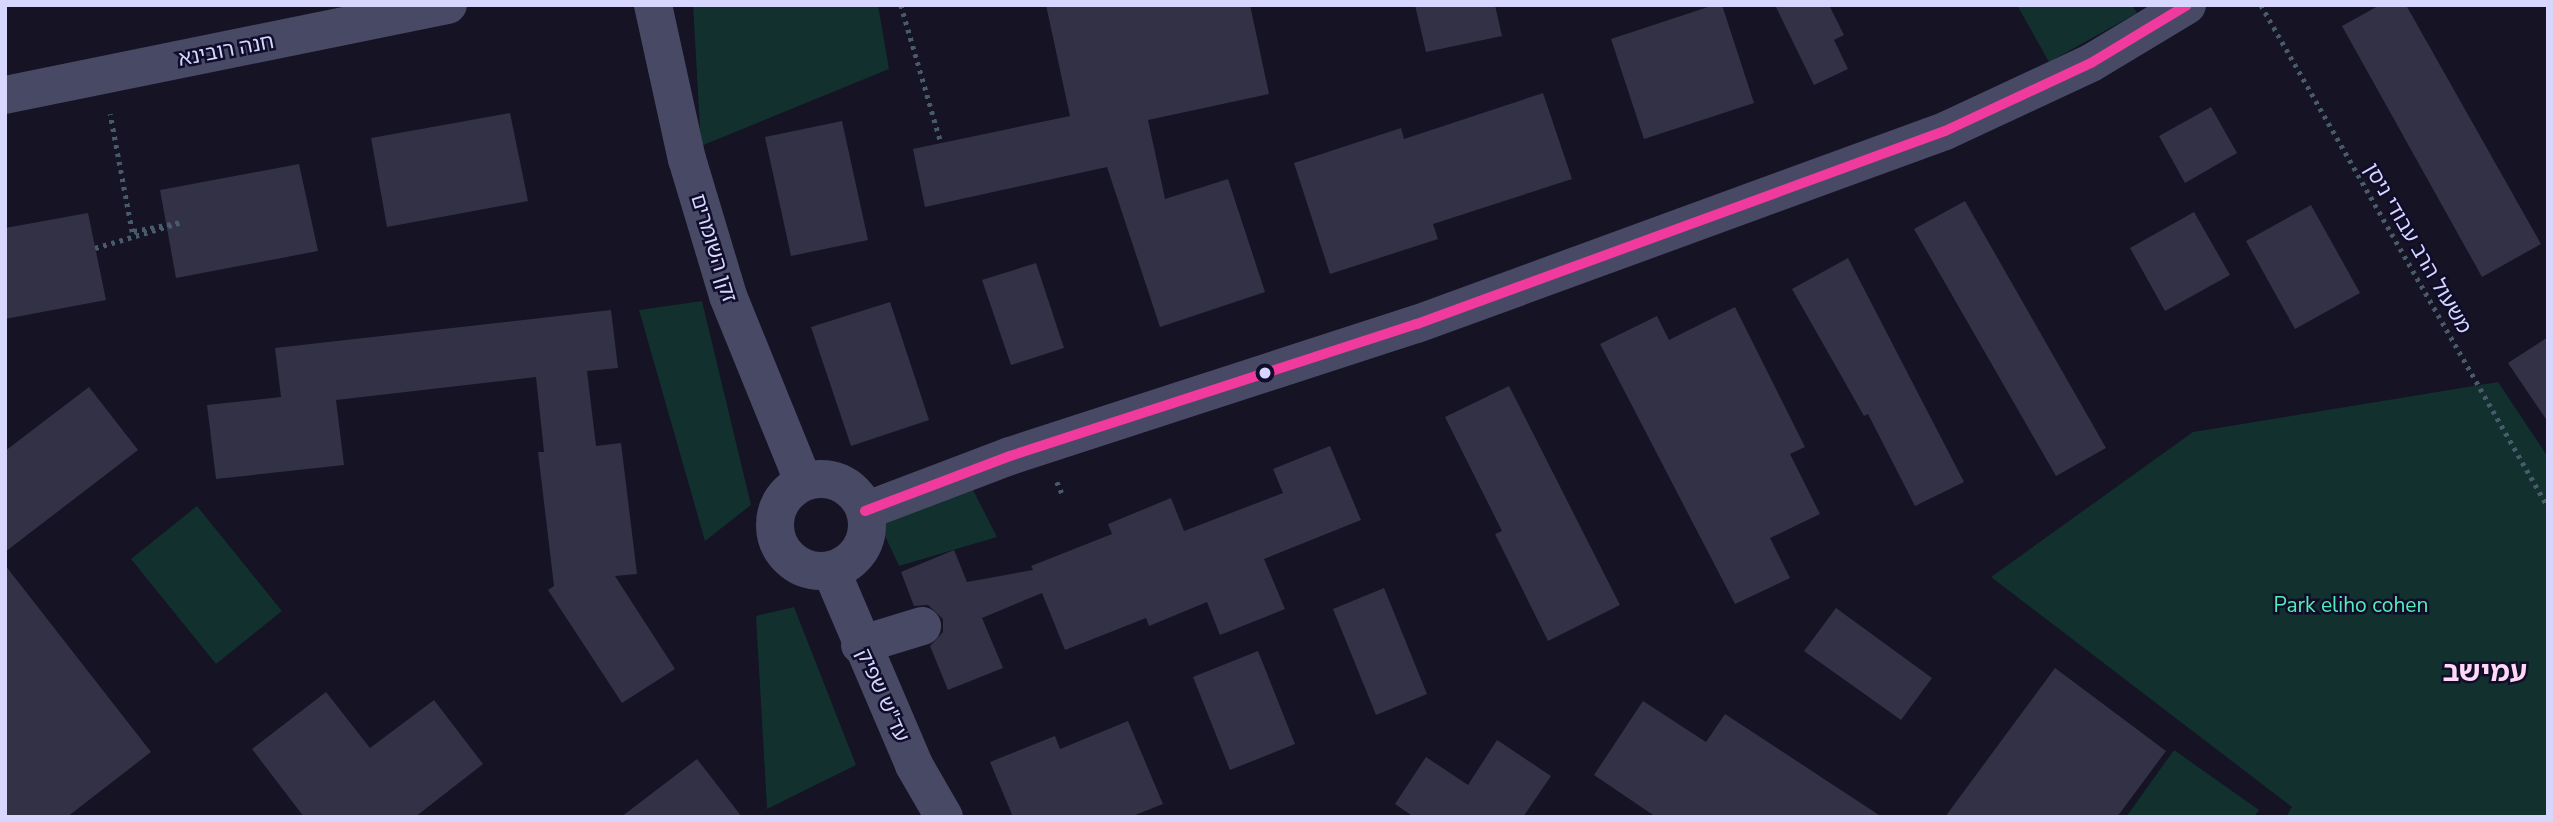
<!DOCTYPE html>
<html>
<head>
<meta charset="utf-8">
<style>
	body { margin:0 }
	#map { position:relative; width:2553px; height:822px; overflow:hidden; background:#151324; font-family:"Nunito Sans","Noto Sans Hebrew",sans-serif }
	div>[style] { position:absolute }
	.green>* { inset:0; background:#11302e }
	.building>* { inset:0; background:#333146 }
	.path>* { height:4.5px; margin-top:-2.25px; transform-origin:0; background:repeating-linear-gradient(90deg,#475b6b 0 3.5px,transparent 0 8.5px) }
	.minor>* { height:38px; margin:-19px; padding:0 19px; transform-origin:19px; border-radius:19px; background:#484965 }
	.minor>.ring { margin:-19px; padding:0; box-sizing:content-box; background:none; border:38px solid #484965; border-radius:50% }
	.bus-1>* { height:10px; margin:-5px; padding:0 5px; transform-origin:5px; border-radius:5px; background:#f13a9d }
	.dots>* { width:19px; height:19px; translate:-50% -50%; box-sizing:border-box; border:4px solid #100d2a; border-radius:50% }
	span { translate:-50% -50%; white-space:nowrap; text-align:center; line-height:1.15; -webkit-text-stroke:5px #100d2a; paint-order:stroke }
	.street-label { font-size:21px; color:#d7d6ff }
	.park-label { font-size:21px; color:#54edba }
	.district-label { font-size:28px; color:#ffd8f4; font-weight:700 }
	.frame { position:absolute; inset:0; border:7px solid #d7d6ff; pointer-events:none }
</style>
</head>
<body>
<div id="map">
	<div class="green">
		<i style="clip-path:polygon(693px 5px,878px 5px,889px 69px,701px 146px)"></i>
		<i style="clip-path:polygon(2017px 5px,2132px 5px,2137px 13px,2049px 62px)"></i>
		<i style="clip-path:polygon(702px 301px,751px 505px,705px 541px,639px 310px)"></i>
		<i style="clip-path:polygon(2498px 382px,2548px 457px,2548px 817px,2286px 817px,2292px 807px,1991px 577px,2193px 432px)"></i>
		<i style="clip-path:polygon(967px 478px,997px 537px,899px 566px,872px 508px)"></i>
		<i style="clip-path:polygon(197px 506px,282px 611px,216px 664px,131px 559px)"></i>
		<i style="clip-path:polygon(794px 607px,856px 765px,767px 809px,756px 616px)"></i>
		<i style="clip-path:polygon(2174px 750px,2259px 810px,2254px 817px,2126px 817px)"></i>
	</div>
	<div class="building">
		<i style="clip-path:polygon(1046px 5px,1250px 5px,1269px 94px,1148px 120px,1165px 199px,1228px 179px,1265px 292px,1160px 327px,1107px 167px,925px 207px,913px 149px,1070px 116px)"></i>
		<i style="clip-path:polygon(1415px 5px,1495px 5px,1502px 36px,1426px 52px)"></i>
		<i style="clip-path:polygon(1714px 5px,1722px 5px,1754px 103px,1644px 139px,1611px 39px)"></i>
		<i style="clip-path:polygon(1775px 5px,1829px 5px,1844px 35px,1834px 40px,1848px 69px,1814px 85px)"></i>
		<i style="clip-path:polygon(2380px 5px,2406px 5px,2541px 244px,2482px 277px,2342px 26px)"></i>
		<i style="clip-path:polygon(1543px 93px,1572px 179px,1433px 224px,1438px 239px,1330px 274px,1294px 163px,1401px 128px,1404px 139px)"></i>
		<i style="clip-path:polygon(2211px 107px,2237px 153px,2185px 183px,2159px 136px)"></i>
		<i style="clip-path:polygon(510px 113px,528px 201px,387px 227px,371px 138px)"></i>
		<i style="clip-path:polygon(842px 121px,868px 240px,791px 256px,765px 137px)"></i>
		<i style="clip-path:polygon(299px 164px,318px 251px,176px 278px,160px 190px)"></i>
		<i style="clip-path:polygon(1965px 201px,2106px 448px,2056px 476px,1914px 229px)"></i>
		<i style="clip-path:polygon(2311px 205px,2360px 293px,2295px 329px,2246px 241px)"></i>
		<i style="clip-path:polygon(2194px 212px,2230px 275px,2165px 311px,2130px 248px)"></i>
		<i style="clip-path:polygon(88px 213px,106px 300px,5px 319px,5px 228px)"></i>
		<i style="clip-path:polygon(1848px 258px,1964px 482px,1915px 506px,1868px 414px,1864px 416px,1792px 289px)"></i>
		<i style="clip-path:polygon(1036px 263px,1064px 348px,1011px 365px,982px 280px)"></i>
		<i style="clip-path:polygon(890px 302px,929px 420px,851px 446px,811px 327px)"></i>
		<i style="clip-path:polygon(1735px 307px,1805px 447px,1790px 454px,1820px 514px,1770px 538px,1790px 578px,1735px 604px,1600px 344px,1657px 316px,1669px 340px)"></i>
		<i style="clip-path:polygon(611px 310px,618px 368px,587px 371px,596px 446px,621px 443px,637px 574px,615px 576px,675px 669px,622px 703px,548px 590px,554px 586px,538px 452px,544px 452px,536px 377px,336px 400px,344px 465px,216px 479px,207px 405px,281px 397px,275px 348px)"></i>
		<i style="clip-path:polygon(2548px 337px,2548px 422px,2508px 363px)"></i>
		<i style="clip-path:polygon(1509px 386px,1620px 605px,1548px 641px,1495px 534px,1502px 531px,1445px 417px)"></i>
		<i style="clip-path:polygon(89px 387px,138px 450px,5px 552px,5px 451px)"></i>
		<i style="clip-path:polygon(1330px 446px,1361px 520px,1264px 559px,1285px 609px,1220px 635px,1207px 602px,1149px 626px,1146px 618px,1065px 650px,1042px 593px,982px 618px,1003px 668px,948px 690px,930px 646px,943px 632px,943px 619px,928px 605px,914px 606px,901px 572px,954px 550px,967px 582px,1033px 570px,1031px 566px,1112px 534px,1108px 524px,1171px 498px,1184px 531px,1283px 493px,1273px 469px)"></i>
		<i style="clip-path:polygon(5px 565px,151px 752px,67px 817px,5px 817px)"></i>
		<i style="clip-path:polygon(1384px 588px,1427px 694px,1376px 715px,1333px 609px)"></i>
		<i style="clip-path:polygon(1836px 608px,1932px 678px,1901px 720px,1804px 651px)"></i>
		<i style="clip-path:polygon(1258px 651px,1295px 744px,1230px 770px,1193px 677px)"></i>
		<i style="clip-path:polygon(2055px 668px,2166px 751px,2117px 817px,1945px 817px)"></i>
		<i style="clip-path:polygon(326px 692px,370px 748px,434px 700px,483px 764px,415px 817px,304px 817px,252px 749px)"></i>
		<i style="clip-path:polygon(1643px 701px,1706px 742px,1725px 714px,1882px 817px,1656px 817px,1594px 775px)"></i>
		<i style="clip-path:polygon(1128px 721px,1163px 804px,1130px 817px,1013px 817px,990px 762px,1055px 736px,1060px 749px)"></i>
		<i style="clip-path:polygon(1497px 740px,1551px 776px,1523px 817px,1414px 817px,1395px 804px,1426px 757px,1468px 785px)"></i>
		<i style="clip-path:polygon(697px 759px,742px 817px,621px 817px)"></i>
	</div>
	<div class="path">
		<i style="left:901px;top:5px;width:144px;rotate:73.8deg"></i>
		<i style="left:2261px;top:5px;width:578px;rotate:60.24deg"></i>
		<i style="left:95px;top:248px;width:88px;rotate:-16.6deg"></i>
		<i style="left:179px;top:223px;width:48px;rotate:169.2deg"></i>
		<i style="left:132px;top:232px;width:120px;rotate:-100.6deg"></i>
		<i style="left:1057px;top:482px;width:12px;rotate:66deg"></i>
	</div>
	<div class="minor">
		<i style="left:653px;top:5px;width:158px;rotate:77.6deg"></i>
		<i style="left:687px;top:159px;width:143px;rotate:73.3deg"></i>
		<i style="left:728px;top:296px;width:200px;rotate:67.9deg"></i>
		<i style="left:5px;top:95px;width:452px;rotate:-11.5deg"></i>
		<i class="ring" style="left:775px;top:479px;width:54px;height:54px"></i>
		<i style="left:865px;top:511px;width:155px;rotate:-20.8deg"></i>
		<i style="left:1010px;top:456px;width:428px;rotate:-18deg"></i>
		<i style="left:1417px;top:324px;width:562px;rotate:-20.08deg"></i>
		<i style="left:1945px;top:131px;width:161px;rotate:-25deg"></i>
		<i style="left:2091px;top:63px;width:112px;rotate:-31.1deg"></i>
		<i style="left:831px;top:570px;width:212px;rotate:66.9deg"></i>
		<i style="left:914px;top:765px;width:60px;rotate:60deg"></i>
		<i style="left:860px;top:645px;width:65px;rotate:-17deg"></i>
	</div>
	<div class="bus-1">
		<i style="left:865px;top:511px;width:155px;rotate:-20.8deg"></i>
		<i style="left:1010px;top:456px;width:428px;rotate:-18deg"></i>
		<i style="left:1417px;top:324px;width:562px;rotate:-20.08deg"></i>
		<i style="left:1945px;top:131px;width:161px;rotate:-25deg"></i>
		<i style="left:2091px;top:63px;width:112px;rotate:-31.1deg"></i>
	</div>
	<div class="dots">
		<i style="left:1265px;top:373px;background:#d7d6ff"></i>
	</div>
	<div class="street-label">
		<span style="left:226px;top:50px;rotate:-11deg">חנה רובינא</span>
		<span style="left:714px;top:248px;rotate:73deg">זקן השומרים</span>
		<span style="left:2418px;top:248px;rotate:60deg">משעול הרב עבודי ניסן</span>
		<span style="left:883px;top:695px;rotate:66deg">עד"ש שפיק</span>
	</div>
	<div class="park-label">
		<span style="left:2351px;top:605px">Park eliho cohen</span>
	</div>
	<div class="district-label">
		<span style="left:2485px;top:672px">עמישב</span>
	</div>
	<div class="frame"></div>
</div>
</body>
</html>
